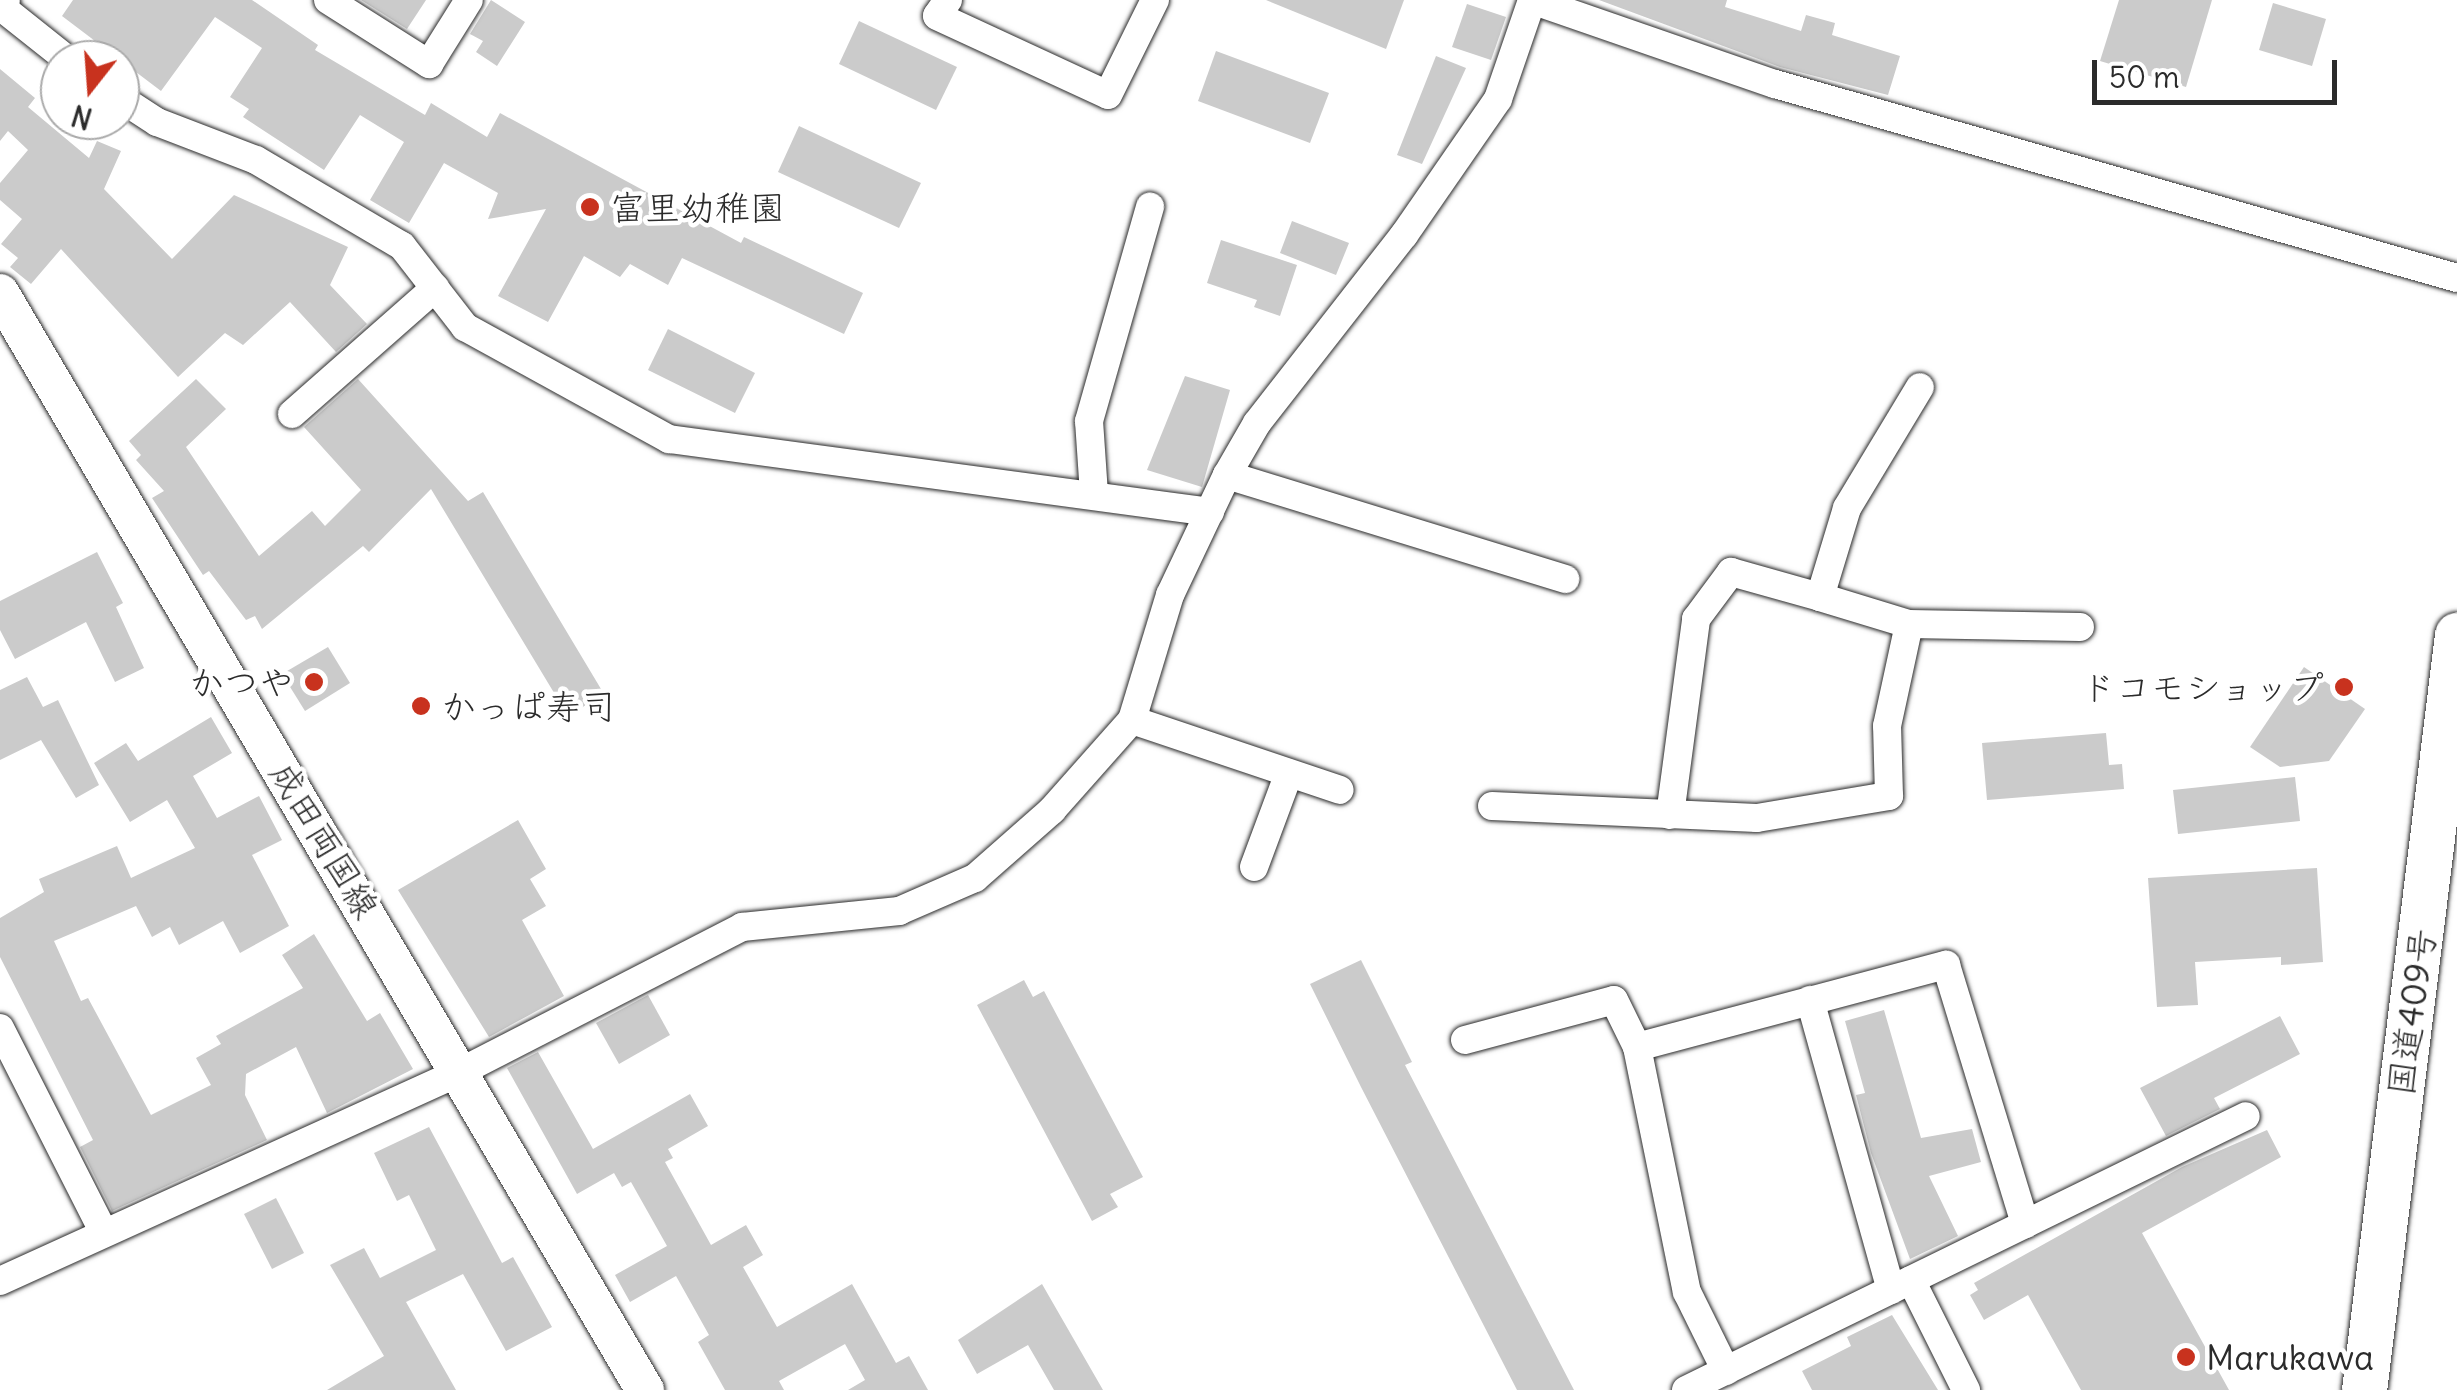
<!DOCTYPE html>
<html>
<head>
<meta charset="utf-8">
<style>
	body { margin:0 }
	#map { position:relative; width:2457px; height:1390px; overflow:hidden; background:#fff; font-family:Delius,"Klee One",sans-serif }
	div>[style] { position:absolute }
	.building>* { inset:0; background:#cbcbcb }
	.roads { filter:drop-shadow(0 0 2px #2b2b2b) drop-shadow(0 0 2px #2b2b2b) }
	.minor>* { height:28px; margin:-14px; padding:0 14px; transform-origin:14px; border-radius:14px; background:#fff }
	.tertiary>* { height:32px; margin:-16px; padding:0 16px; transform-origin:16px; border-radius:16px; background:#fff }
	.secondary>* { height:38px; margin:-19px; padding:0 19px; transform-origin:19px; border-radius:19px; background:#fff }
	.trunk>* { height:45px; margin:-22.5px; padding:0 22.5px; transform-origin:22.5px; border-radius:22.5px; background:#fff }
	.dots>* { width:28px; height:28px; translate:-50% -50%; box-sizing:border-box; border:5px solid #fff; border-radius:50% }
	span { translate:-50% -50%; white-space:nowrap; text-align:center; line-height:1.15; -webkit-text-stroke:9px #fff; paint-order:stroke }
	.poi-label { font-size:35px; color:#2b2b2b }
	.left { translate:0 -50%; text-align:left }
	.right { translate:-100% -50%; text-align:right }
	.street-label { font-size:35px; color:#2b2b2b }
	.north { position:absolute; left:40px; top:40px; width:100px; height:100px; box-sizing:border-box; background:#fff; border:2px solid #aaa; border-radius:50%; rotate:197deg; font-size:28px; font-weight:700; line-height:40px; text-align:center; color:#2b2b2b }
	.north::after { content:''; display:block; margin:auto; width:35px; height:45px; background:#c8321e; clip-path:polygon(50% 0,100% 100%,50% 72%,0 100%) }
	.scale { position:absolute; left:2092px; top:60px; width:245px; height:45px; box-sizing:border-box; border:5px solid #2b2b2b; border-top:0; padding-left:12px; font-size:30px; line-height:35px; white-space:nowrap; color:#2b2b2b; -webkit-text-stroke:8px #fff; paint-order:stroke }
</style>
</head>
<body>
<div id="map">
	<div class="building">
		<i style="clip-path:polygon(73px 0,252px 0,318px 45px,315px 50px,425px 115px,431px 103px,487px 137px,500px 113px,741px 243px,744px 237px,863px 293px,844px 334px,682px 258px,668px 285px,630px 264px,620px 277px,584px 256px,548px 322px,498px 296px,546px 209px,488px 219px,498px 193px,444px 163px,409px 223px,370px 200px,404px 142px,360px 115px,324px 170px,243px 117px,249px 109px,230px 97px,262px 48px,215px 17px,161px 91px,62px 16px)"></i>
		<i style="clip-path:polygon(361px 0,426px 0,407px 29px)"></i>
		<i style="clip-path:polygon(491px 0,525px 22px,497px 66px,476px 52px,483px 41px,470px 34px)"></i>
		<i style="clip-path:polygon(1266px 0,1404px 0,1386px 49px)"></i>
		<i style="clip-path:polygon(1599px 0,1727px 0,1725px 7px,1801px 31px,1806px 15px,1835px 23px,1832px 35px,1900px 56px,1888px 95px,1780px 67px)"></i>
		<i style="clip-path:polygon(2119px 0,2212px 0,2186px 87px,2100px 61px)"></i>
		<i style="clip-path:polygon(2273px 3px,2326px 19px,2312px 66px,2259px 50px)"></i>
		<i style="clip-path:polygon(1467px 4px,1506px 17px,1491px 60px,1452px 47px)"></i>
		<i style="clip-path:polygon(859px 21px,957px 67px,936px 110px,839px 64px)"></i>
		<i style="clip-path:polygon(1216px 51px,1329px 93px,1310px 143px,1198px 101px)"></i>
		<i style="clip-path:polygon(1436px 56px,1466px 68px,1422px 164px,1397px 155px)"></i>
		<i style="clip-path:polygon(0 69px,35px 98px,28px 107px,89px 158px,97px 141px,121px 151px,104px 189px,172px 259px,234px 195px,348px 247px,330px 285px,367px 324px,336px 352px,290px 302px,243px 345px,225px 333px,178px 377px,61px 249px,31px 284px,10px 267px,18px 258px,1px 244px,22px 219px,0 200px,0 183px,28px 150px,8px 131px,0 141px)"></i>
		<i style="clip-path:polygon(799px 126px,921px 183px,899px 228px,778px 172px)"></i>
		<i style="clip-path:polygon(1292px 221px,1349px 243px,1336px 275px,1280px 253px)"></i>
		<i style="clip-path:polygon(1221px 240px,1297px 265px,1280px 316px,1254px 307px,1257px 300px,1207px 283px)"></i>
		<i style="clip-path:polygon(668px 329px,755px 373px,735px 413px,648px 370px)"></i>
		<i style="clip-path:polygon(1185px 376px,1230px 390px,1202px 487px,1147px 470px)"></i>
		<i style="clip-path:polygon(196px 379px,226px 409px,186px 447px,259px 556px,312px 511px,325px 526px,361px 490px,304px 427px,358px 379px,468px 501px,483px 492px,604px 694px,568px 716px,431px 489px,369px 552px,363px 546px,262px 629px,255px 616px,246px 620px,209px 571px,203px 575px,152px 498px,164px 491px,136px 460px,141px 455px,129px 441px)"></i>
		<i style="clip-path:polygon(97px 552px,123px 603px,116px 607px,144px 668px,115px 682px,86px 622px,15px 659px,0 630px,0 601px)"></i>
		<i style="clip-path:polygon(328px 647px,350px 683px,305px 711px,282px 674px)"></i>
		<i style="clip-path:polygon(2304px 667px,2365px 709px,2329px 761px,2280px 767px,2250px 747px)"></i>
		<i style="clip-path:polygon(27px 677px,43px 707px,58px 700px,99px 785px,76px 798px,41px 740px,0 760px,0 690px)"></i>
		<i style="clip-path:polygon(211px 717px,232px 753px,193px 776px,217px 818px,259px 796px,282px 840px,252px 855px,289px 926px,240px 953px,223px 921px,179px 945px,170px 927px,152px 937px,136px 906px,54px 941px,81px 1001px,88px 998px,151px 1115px,211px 1085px,196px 1058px,221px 1044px,216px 1036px,303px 988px,282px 955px,314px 934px,367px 1021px,380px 1013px,413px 1069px,327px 1113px,296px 1047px,246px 1074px,245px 1095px,267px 1140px,112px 1211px,80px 1147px,93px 1140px,0 957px,0 918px,44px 892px,39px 879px,117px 846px,131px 878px,195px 848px,167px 800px,130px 822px,94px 763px,126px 743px,138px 761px)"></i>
		<i style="clip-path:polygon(2106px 733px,2109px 765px,2122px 764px,2124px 789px,1987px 800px,1982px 743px)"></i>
		<i style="clip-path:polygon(2295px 777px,2300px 821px,2178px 834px,2173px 790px)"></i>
		<i style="clip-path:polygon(518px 820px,546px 869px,530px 879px,546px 906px,522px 920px,564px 996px,489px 1037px,398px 890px)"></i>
		<i style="clip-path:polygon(2317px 868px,2323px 962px,2281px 965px,2281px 957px,2195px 962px,2198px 1005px,2157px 1007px,2148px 878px)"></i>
		<i style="clip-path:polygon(1361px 960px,1412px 1062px,1405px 1065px,1574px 1390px,1517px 1390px,1361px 1087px,1310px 984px)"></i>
		<i style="clip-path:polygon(1024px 980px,1033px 997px,1044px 991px,1143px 1177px,1110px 1194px,1118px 1207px,1092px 1221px,977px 1005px)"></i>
		<i style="clip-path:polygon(648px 995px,670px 1035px,619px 1064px,596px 1023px)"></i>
		<i style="clip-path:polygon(1884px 1010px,1921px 1138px,1972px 1129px,1981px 1162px,1929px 1176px,1958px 1236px,1910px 1259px,1871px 1153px,1856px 1095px,1865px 1093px,1845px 1021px)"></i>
		<i style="clip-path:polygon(2280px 1016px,2300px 1054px,2214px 1098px,2220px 1109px,2166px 1136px,2140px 1088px)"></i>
		<i style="clip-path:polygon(538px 1052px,593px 1149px,690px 1094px,708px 1126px,668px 1149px,673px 1158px,665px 1162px,711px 1245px,746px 1225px,763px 1255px,743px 1267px,777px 1327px,852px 1284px,896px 1363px,909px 1356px,928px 1390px,848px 1390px,865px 1380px,845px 1344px,779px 1381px,784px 1390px,725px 1390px,698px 1342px,709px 1335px,676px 1276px,630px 1302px,615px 1275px,667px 1246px,631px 1182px,622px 1187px,614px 1173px,577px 1194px,507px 1068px)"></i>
		<i style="clip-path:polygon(429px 1127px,502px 1263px,513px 1257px,552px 1327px,506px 1351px,463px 1274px,406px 1302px,456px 1390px,327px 1390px,384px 1356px,330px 1265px,364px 1248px,380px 1278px,436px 1250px,409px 1195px,397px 1201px,374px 1153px)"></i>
		<i style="clip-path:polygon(2267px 1130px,2281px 1157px,2142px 1233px,2229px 1390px,2081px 1390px,2028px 1295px,1984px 1320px,1970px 1295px,1978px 1290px,1974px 1283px,2182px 1167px)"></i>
		<i style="clip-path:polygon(276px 1198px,304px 1253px,272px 1269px,244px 1214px)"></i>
		<i style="clip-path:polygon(1042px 1284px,1103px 1390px,1054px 1390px,1028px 1345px,977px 1374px,958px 1340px)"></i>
		<i style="clip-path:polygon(1892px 1315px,1938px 1390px,1812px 1390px,1802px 1371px,1851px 1346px,1847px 1337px)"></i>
	</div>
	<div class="roads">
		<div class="minor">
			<i style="left:328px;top:0;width:120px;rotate:32.4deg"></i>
			<i style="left:429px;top:64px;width:75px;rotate:-58deg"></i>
			<i style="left:948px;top:0;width:19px;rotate:125deg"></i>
			<i style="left:937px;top:16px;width:188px;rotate:24.8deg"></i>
			<i style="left:1108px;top:95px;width:106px;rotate:-63.7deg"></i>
			<i style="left:1532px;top:0;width:257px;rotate:19.1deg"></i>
			<i style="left:1775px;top:84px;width:709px;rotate:15.88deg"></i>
			<i style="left:0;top:6px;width:87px;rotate:38.5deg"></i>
			<i style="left:120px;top:98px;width:44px;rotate:33deg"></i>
			<i style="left:157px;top:122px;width:106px;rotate:21deg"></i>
			<i style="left:256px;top:160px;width:169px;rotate:30.5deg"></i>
			<i style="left:402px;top:246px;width:103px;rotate:52.1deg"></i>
			<i style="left:465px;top:327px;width:233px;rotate:28.8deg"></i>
			<i style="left:669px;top:439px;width:546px;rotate:7.68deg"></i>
			<i style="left:292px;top:414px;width:191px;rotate:-41.4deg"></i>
			<i style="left:1227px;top:475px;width:354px;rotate:17.1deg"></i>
			<i style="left:1094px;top:494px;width:73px;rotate:-93.9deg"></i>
			<i style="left:1089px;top:421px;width:223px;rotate:-74.1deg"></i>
			<i style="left:1820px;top:597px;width:93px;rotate:16.9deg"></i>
			<i style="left:1909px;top:624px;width:171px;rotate:1deg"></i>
			<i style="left:1132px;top:720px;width:219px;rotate:18.6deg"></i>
			<i style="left:1492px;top:806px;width:265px;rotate:2.6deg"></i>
			<i style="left:1757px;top:818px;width:134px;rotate:-9.5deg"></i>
			<i style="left:1889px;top:796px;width:70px;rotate:-91.6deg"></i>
			<i style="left:1887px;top:726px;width:104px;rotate:-77.8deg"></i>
			<i style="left:1670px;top:815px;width:198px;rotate:-82.4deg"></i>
			<i style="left:1696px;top:619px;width:59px;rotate:-53.3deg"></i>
			<i style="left:1731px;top:572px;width:92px;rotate:15.7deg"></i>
			<i style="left:1820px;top:597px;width:93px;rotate:-73.1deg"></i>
			<i style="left:1847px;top:508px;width:141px;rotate:-58.9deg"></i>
			<i style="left:1254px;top:867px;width:100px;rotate:-69.6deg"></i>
			<i style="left:1810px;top:1000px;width:301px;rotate:74.4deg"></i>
			<i style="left:0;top:1028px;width:230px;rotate:63.1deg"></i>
			<i style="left:1465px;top:1040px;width:154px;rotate:-15deg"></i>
			<i style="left:1614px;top:1000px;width:52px;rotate:63.9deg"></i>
			<i style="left:1637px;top:1047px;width:250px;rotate:78.5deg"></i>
			<i style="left:1687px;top:1292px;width:88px;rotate:63.7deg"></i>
			<i style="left:1637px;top:1047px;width:320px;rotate:-14.9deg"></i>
			<i style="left:1946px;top:965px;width:271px;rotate:73deg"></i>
			<i style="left:1911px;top:1280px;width:123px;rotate:63.4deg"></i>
			<i style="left:0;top:1281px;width:507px;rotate:-24.44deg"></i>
			<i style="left:462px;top:1071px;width:315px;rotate:-27.2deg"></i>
			<i style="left:742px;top:927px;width:158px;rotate:-5.8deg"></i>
			<i style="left:899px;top:911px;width:83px;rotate:-23.5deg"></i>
			<i style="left:975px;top:878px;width:103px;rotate:-41.4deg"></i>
			<i style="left:1052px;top:810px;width:120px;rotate:-48.4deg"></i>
			<i style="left:1132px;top:720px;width:131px;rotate:-73.1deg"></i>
			<i style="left:1170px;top:595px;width:133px;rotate:-64.6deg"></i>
			<i style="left:1227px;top:475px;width:60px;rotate:-60deg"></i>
			<i style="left:1257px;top:423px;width:239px;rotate:-52deg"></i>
			<i style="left:1404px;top:235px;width:165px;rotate:-55.3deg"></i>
			<i style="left:1498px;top:99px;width:105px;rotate:-71deg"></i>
			<i style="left:1686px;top:1390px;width:623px;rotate:-26.07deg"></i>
		</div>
		<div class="tertiary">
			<i style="left:0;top:5px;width:6px;rotate:-51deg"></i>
		</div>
		<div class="secondary">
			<i style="left:0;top:293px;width:1273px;rotate:59.55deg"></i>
		</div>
		<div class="trunk">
			<i style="left:2364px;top:1390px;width:761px;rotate:-82.98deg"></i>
		</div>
	</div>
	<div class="dots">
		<i style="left:590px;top:207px;background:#c8321e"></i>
		<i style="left:314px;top:682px;background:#c8321e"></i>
		<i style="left:2344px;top:687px;background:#c8321e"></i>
		<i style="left:421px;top:706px;background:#c8321e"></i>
		<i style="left:2186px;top:1357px;background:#c8321e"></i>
	</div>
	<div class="poi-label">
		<span class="left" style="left:610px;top:207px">富里幼稚園</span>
		<span class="right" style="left:294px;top:682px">かつや</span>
		<span class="right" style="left:2324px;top:687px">ドコモショップ</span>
		<span class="left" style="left:441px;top:706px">かっぱ寿司</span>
		<span class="left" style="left:2206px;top:1357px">Marukawa</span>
	</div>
	<div class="street-label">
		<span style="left:325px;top:840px;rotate:59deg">成田両国線</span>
		<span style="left:2411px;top:1012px;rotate:-82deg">国道409号</span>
	</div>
	<div class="north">N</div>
	<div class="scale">50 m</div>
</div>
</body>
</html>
